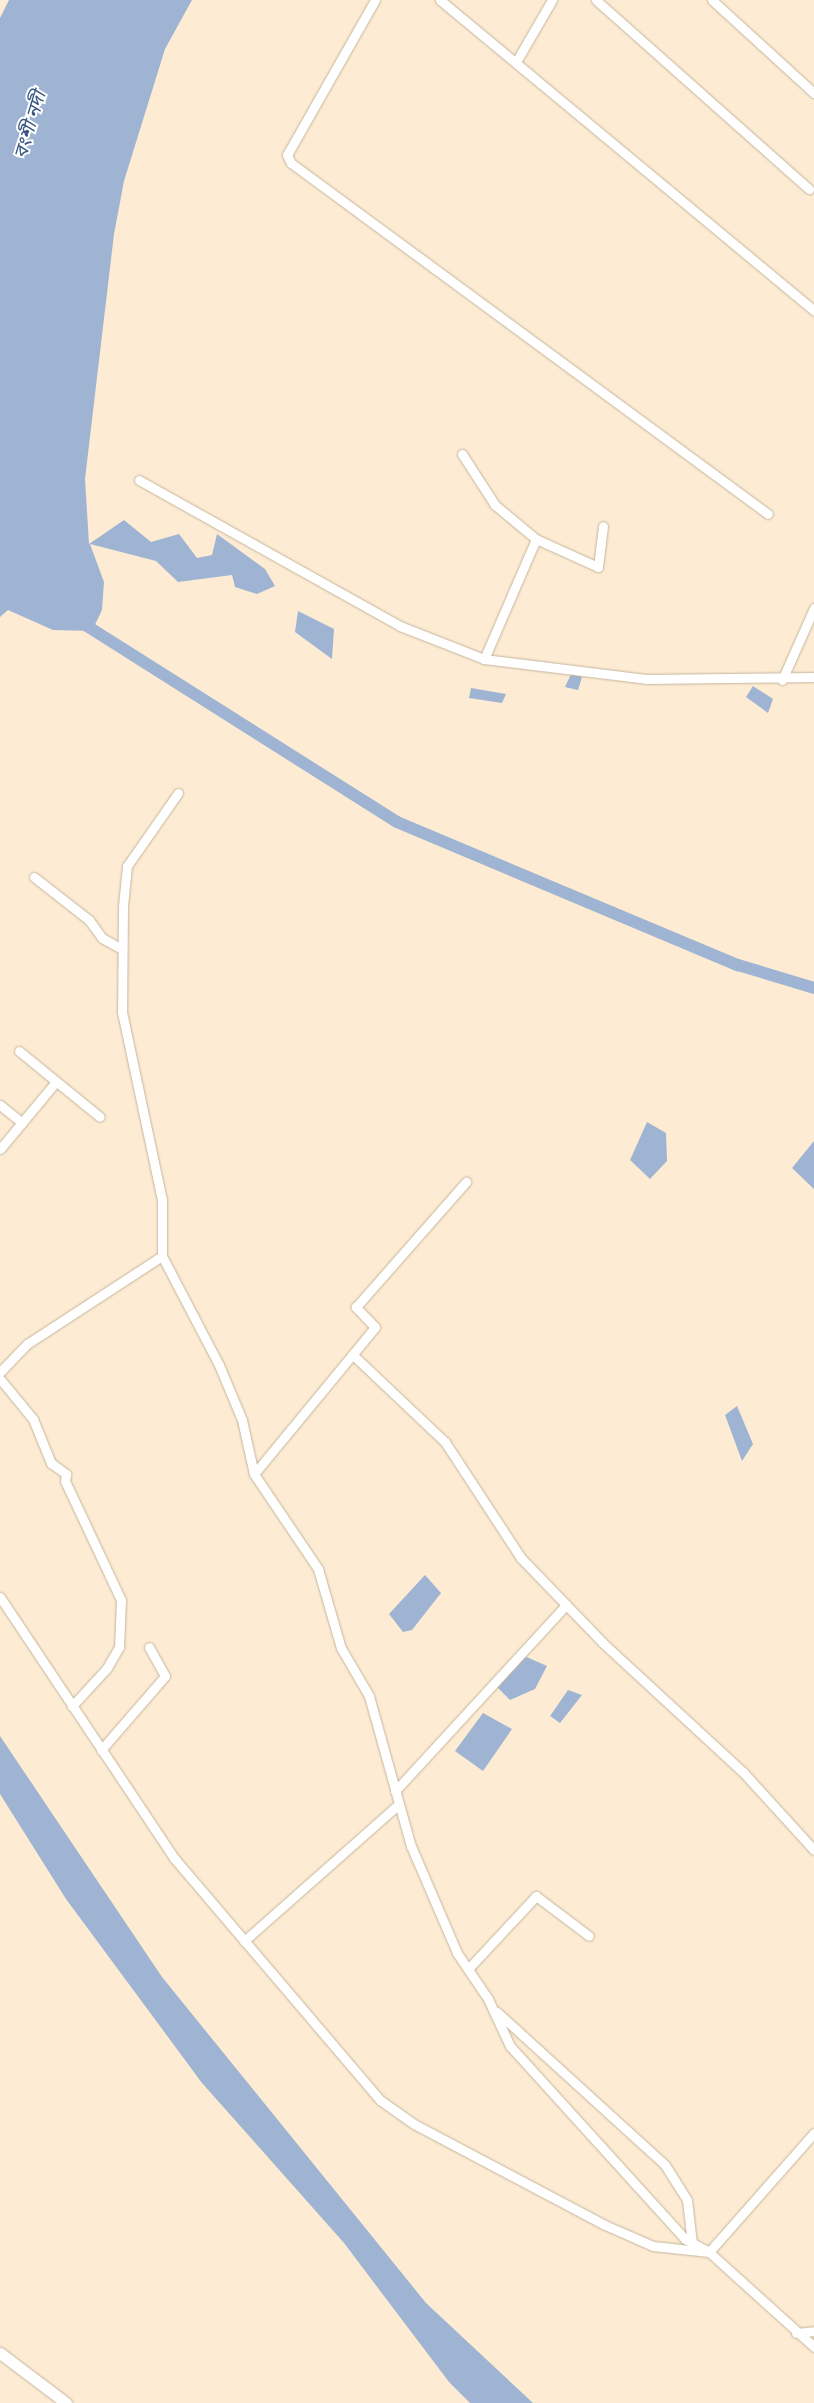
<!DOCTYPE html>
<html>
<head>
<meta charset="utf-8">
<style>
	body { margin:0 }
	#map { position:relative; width:814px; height:2403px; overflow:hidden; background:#fdecd3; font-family:"Source Serif 4","Noto Sans Bengali",serif }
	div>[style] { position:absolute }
	.water>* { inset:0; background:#9eb4d2 }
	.river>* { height:12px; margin:-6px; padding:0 6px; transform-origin:6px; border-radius:6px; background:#9eb4d2 }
	.roads { filter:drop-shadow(0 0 1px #c5b59d) drop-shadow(0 0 1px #c5b59d) }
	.minor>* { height:9px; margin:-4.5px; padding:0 4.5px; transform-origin:4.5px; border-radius:4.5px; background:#fff }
	.tertiary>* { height:11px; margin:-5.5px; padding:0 5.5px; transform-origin:5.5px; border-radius:5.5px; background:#fff }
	span { translate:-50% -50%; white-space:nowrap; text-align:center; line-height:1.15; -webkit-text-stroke:4px #fff; paint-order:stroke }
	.water-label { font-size:19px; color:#375681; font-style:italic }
</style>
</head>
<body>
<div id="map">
	<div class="water">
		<i style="clip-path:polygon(9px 0,192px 0,165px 49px,124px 181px,114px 234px,85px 479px,89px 544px,124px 520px,151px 542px,179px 534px,197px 558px,212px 555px,217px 534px,265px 569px,275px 586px,257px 594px,235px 587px,232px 575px,178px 582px,156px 561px,90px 544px,104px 582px,102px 610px,92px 631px,53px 630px,8px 610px,0 617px,0 18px)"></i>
		<i style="clip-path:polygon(298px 611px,334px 629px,332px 659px,295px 632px)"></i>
		<i style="clip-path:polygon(571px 674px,582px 677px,578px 690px,565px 687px)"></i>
		<i style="clip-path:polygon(753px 686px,773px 699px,768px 713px,746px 697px)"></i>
		<i style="clip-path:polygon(471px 688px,506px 694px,502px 703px,469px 698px)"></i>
		<i style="clip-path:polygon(647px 1122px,666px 1133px,667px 1161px,650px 1179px,630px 1160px)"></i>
		<i style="clip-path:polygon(814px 1141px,814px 1189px,792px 1168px)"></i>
		<i style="clip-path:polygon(737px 1406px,753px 1444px,742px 1461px,725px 1415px)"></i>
		<i style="clip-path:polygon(425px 1575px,441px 1593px,412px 1630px,403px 1632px,389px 1614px)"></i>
		<i style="clip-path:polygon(522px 1655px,547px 1666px,535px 1689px,510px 1700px,497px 1687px)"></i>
		<i style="clip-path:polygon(568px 1690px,582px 1695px,560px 1723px,550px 1716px)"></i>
		<i style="clip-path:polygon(483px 1713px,512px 1729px,483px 1771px,455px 1751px)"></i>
		<i style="clip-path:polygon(0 1736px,162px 1977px,426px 2303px,533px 2403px,470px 2403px,449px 2382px,344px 2243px,202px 2083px,66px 1899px,0 1794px)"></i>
	</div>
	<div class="river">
		<i style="left:79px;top:621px;width:376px;rotate:32.3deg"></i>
		<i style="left:397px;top:822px;width:370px;rotate:22.8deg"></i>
		<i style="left:738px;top:965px;width:79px;rotate:16.8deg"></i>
	</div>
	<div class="roads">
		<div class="minor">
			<i style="left:375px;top:0;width:178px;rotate:119.6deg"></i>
			<i style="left:287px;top:155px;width:9px;rotate:63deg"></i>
			<i style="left:291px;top:163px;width:592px;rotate:36.35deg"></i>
			<i style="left:440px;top:0;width:486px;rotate:39.7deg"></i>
			<i style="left:596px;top:0;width:285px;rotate:41.6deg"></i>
			<i style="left:712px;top:0;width:138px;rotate:42.4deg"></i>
			<i style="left:516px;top:62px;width:72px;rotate:-59.9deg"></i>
			<i style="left:462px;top:454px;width:61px;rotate:57.1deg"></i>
			<i style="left:495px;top:505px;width:53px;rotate:39.7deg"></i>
			<i style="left:536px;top:539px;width:131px;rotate:113.4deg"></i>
			<i style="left:139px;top:480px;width:299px;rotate:29.2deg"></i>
			<i style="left:400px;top:626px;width:90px;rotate:21.4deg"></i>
			<i style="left:484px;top:659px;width:163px;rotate:7deg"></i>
			<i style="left:646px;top:679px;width:168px;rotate:-0.7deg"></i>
			<i style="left:536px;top:539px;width:68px;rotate:24.3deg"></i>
			<i style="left:598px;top:567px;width:41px;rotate:-83deg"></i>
			<i style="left:782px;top:680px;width:79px;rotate:-66deg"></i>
			<i style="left:178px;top:793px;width:89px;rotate:124.9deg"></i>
			<i style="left:127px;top:866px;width:40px;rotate:95.7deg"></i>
			<i style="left:123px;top:906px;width:106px;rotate:90.5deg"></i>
			<i style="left:122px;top:1012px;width:192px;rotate:78deg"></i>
			<i style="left:162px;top:1200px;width:56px;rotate:90deg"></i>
			<i style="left:162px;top:1256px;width:123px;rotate:62.4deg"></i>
			<i style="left:219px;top:1365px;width:60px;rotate:67.3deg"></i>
			<i style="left:242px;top:1420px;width:55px;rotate:77.5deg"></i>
			<i style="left:254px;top:1474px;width:115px;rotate:56deg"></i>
			<i style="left:318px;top:1569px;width:82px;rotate:73.8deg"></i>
			<i style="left:341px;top:1648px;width:56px;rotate:59.7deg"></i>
			<i style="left:369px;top:1696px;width:156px;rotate:74.4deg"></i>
			<i style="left:411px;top:1846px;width:116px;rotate:66.7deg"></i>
			<i style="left:457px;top:1953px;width:55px;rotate:56deg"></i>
			<i style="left:488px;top:1999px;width:52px;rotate:64.9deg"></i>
			<i style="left:510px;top:2046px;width:261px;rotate:47.8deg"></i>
			<i style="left:685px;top:2239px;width:27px;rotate:28deg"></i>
			<i style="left:709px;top:2252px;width:142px;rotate:42.1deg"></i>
			<i style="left:34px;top:877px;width:70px;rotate:38deg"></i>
			<i style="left:89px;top:920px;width:22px;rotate:54deg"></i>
			<i style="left:102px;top:938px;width:23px;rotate:29deg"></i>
			<i style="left:19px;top:1051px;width:104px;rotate:39.2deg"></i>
			<i style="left:0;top:1105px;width:28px;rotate:39deg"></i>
			<i style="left:0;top:1149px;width:86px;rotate:-50.2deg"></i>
			<i style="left:353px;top:1355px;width:127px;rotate:43.4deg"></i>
			<i style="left:445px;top:1442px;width:139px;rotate:56.8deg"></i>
			<i style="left:521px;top:1558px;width:118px;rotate:46deg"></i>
			<i style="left:603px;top:1643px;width:190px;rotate:42.7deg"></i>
			<i style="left:743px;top:1772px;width:105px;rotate:47.7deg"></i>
			<i style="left:0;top:1372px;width:39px;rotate:-46deg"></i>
			<i style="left:27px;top:1344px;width:161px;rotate:-33.1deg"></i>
			<i style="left:0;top:1379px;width:52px;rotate:50.5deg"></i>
			<i style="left:33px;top:1419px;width:48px;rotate:67.8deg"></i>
			<i style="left:51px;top:1463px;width:19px;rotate:36deg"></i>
			<i style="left:66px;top:1474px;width:7px;rotate:98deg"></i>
			<i style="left:65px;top:1481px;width:132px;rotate:64.8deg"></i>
			<i style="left:121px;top:1600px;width:47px;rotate:92.4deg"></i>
			<i style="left:119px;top:1647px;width:24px;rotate:120deg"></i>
			<i style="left:107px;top:1668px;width:52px;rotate:132.6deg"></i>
			<i style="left:254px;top:1474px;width:190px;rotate:-50.5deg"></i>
			<i style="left:375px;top:1327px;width:28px;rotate:-134deg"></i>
			<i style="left:356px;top:1307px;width:167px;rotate:-48.7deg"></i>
			<i style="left:0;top:1597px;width:314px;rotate:56.3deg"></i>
			<i style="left:174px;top:1858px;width:318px;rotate:49.6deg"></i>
			<i style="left:380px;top:2100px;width:42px;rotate:35.2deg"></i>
			<i style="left:414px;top:2124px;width:216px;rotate:27.9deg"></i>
			<i style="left:605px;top:2225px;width:52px;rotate:23.6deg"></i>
			<i style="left:653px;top:2246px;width:56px;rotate:6.1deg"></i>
			<i style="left:709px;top:2252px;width:159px;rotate:-48.6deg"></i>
			<i style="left:101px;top:1750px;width:98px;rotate:-49.1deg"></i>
			<i style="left:165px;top:1676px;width:33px;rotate:-119deg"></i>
			<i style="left:395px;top:1791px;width:253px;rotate:-47.4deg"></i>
			<i style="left:244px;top:1941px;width:207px;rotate:-41.5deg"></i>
			<i style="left:468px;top:1969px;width:100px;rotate:-47deg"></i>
			<i style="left:536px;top:1896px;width:66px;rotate:37deg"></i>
			<i style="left:497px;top:2012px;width:227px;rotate:42.3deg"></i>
			<i style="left:665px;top:2165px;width:41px;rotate:57.8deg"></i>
			<i style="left:687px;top:2200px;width:43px;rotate:83.4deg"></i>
			<i style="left:796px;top:2333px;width:18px;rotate:-6deg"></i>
		</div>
		<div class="tertiary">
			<i style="left:0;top:2353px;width:83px;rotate:37.1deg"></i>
		</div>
	</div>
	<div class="water-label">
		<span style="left:30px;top:125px;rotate:-73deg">বংশী নদী</span>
	</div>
</div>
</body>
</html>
